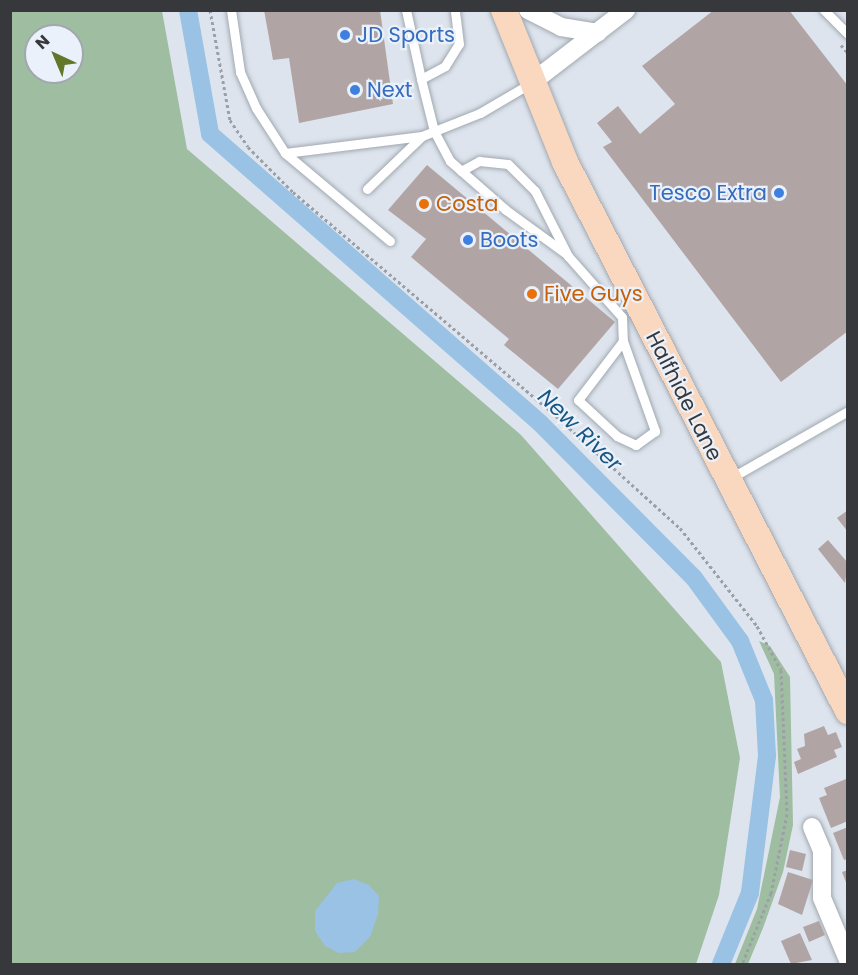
<!DOCTYPE html>
<html>
<head>
<meta charset="utf-8">
<style>
	body { margin:0 }
	#map { position:relative; width:858px; height:975px; overflow:hidden; background:#dde4ed; font-family:Poppins,sans-serif }
	div>[style] { position:absolute }
	.green>* { inset:0; background:#9fbda1 }
	.water>* { inset:0; background:#99c2e5 }
	.canal>* { height:18px; margin:-9px; padding:0 9px; transform-origin:9px; border-radius:9px; background:#99c2e5 }
	.building>* { inset:0; background:#b1a4a4 }
	.path>* { height:3px; margin-top:-1.5px; transform-origin:0; background:repeating-linear-gradient(90deg,#9ba0a7 0 3px,transparent 0 6px) }
	.roads { filter:drop-shadow(0 0 2px #a1a8b0) drop-shadow(0 0 2px #a1a8b0) }
	.lane>* { height:9px; margin:-4.5px; padding:0 4.5px; transform-origin:4.5px; border-radius:4.5px; background:#fff }
	.street>* { height:18px; margin:-9px; padding:0 9px; transform-origin:9px; border-radius:9px; background:#fff }
	.secondary>* { height:26px; margin:-13px; padding:0 13px; transform-origin:13px; border-radius:13px; background:#fad7bf }
	.dots>* { width:16px; height:16px; translate:-50% -50%; box-sizing:border-box; border:3px solid #eaf1fa; border-radius:50% }
	span { translate:-50% -50%; white-space:nowrap; text-align:center; line-height:1.15; -webkit-text-stroke:4.5px #eaf1fa; paint-order:stroke }
	.shop-label { font-size:21px; color:#366cbe }
	.left { translate:0 -50%; text-align:left }
	.right { translate:-100% -50%; text-align:right }
	.food-label { font-size:21px; color:#c56008 }
	.street-label { font-size:21px; color:#36383c }
	.water-label { font-size:22px; color:#175582; font-style:italic }
	.frame { position:absolute; inset:0; border:12px solid #36383c; pointer-events:none }
	.north { position:absolute; left:24px; top:24px; width:60px; height:60px; box-sizing:border-box; background:#eaf1fa; border:2px solid #a2a7ae; border-radius:50%; rotate:316deg; font-size:16px; font-weight:700; line-height:24px; text-align:center; color:#36383c }
	.north::after { content:''; display:block; margin:auto; width:21px; height:27px; background:#627727; clip-path:polygon(50% 0,100% 100%,50% 72%,0 100%) }
</style>
</head>
<body>
<div id="map">
	<div class="green">
		<i style="clip-path:polygon(evenodd,10px 11px,162px 11px,187px 149px,521px 435px,721px 662px,740px 758px,719px 895px,696px 964px,11px 964px,10px 11px,36px 36px,72px 36px,72px 72px,36px 72px,36px 36px)"></i>
		<i style="clip-path:polygon(759px 641px,770px 646px,790px 677px,793px 825px,783px 872px,763px 928px,748px 964px,735px 964px,757px 909px,780px 797px,774px 674px)"></i>
	</div>
	<div class="water">
		<i style="clip-path:polygon(354px 879px,369px 885px,379px 896px,378px 914px,370px 937px,355px 952px,339px 953px,325px 946px,315px 931px,315px 911px,337px 883px)"></i>
	</div>
	<div class="canal">
		<i style="left:188px;top:10px;width:126px;rotate:79.9deg"></i>
		<i style="left:210px;top:134px;width:439px;rotate:41.2deg"></i>
		<i style="left:540px;top:423px;width:218px;rotate:45.2deg"></i>
		<i style="left:694px;top:578px;width:78px;rotate:53.9deg"></i>
		<i style="left:740px;top:641px;width:64px;rotate:67.9deg"></i>
		<i style="left:764px;top:700px;width:56px;rotate:86.9deg"></i>
		<i style="left:767px;top:756px;width:138px;rotate:97.1deg"></i>
		<i style="left:750px;top:893px;width:77px;rotate:112.2deg"></i>
	</div>
	<div class="building">
		<i style="clip-path:polygon(264px 10px,380px 10px,393px 104px,299px 123px,289px 58px,273px 60px)"></i>
		<i style="clip-path:polygon(714px 10px,789px 10px,848px 86px,848px 331px,781px 382px,603px 147px,612px 142px,597px 123px,618px 106px,640px 134px,675px 104px,642px 66px)"></i>
		<i style="clip-path:polygon(427px 165px,615px 322px,558px 389px,504px 345px,509px 339px,411px 257px,426px 239px,388px 210px)"></i>
		<i style="clip-path:polygon(848px 510px,848px 532px,837px 518px)"></i>
		<i style="clip-path:polygon(828px 540px,848px 563px,845px 583px,818px 549px)"></i>
		<i style="clip-path:polygon(824px 726px,828px 735px,836px 732px,842px 747px,834px 750px,837px 757px,798px 774px,794px 762px,801px 759px,797px 749px,805px 746px,804px 734px)"></i>
		<i style="clip-path:polygon(846px 779px,848px 821px,831px 828px,819px 798px,827px 795px,824px 788px)"></i>
		<i style="clip-path:polygon(848px 827px,848px 859px,844px 860px,833px 833px)"></i>
		<i style="clip-path:polygon(790px 850px,806px 854px,802px 871px,786px 867px)"></i>
		<i style="clip-path:polygon(848px 870px,848px 885px,847px 885px,842px 872px)"></i>
		<i style="clip-path:polygon(788px 872px,813px 880px,802px 915px,778px 904px)"></i>
		<i style="clip-path:polygon(819px 921px,825px 935px,809px 942px,803px 927px)"></i>
		<i style="clip-path:polygon(800px 933px,812px 960px,791px 964px,781px 941px)"></i>
	</div>
	<div class="path">
		<i style="left:210px;top:10px;width:112px;rotate:79.7deg"></i>
		<i style="left:230px;top:120px;width:32px;rotate:56deg"></i>
		<i style="left:248px;top:147px;width:64px;rotate:45deg"></i>
		<i style="left:293px;top:192px;width:333px;rotate:40.4deg"></i>
		<i style="left:547px;top:408px;width:179px;rotate:42.1deg"></i>
		<i style="left:680px;top:528px;width:125px;rotate:51.8deg"></i>
		<i style="left:757px;top:626px;width:50px;rotate:61.4deg"></i>
		<i style="left:781px;top:670px;width:144px;rotate:87.6deg"></i>
		<i style="left:787px;top:814px;width:81px;rotate:101.4deg"></i>
		<i style="left:771px;top:893px;width:77px;rotate:112.2deg"></i>
		<i style="left:841px;top:45px;width:11px;rotate:49deg"></i>
	</div>
	<div class="roads">
		<div class="lane">
			<i style="left:231px;top:10px;width:63px;rotate:81.7deg"></i>
			<i style="left:240px;top:72px;width:39px;rotate:66deg"></i>
			<i style="left:256px;top:108px;width:54px;rotate:57.2deg"></i>
			<i style="left:285px;top:153px;width:138px;rotate:-7.1deg"></i>
			<i style="left:422px;top:136px;width:62px;rotate:-21.6deg"></i>
			<i style="left:480px;top:113px;width:59px;rotate:-30.5deg"></i>
			<i style="left:406px;top:10px;width:71px;rotate:77.7deg"></i>
			<i style="left:421px;top:79px;width:27px;rotate:-28deg"></i>
			<i style="left:445px;top:66px;width:26px;rotate:-58deg"></i>
			<i style="left:459px;top:44px;width:34px;rotate:-97deg"></i>
			<i style="left:824px;top:10px;width:34px;rotate:45deg"></i>
			<i style="left:421px;top:79px;width:54px;rotate:76deg"></i>
			<i style="left:434px;top:131px;width:34px;rotate:62deg"></i>
			<i style="left:450px;top:161px;width:74px;rotate:41.2deg"></i>
			<i style="left:506px;top:210px;width:73px;rotate:36.1deg"></i>
			<i style="left:285px;top:153px;width:137px;rotate:40deg"></i>
			<i style="left:461px;top:171px;width:21px;rotate:-29deg"></i>
			<i style="left:479px;top:161px;width:29px;rotate:6deg"></i>
			<i style="left:508px;top:164px;width:38px;rotate:45deg"></i>
			<i style="left:535px;top:191px;width:73px;rotate:63.1deg"></i>
			<i style="left:568px;top:256px;width:81px;rotate:48.5deg"></i>
			<i style="left:622px;top:317px;width:24px;rotate:88deg"></i>
			<i style="left:623px;top:341px;width:96px;rotate:70.4deg"></i>
			<i style="left:655px;top:431px;width:24px;rotate:144deg"></i>
			<i style="left:636px;top:445px;width:21px;rotate:-155deg"></i>
			<i style="left:617px;top:436px;width:53px;rotate:-137.3deg"></i>
			<i style="left:578px;top:400px;width:74px;rotate:-52.7deg"></i>
			<i style="left:367px;top:189px;width:76px;rotate:-43.9deg"></i>
			<i style="left:729px;top:479px;width:137px;rotate:-29.7deg"></i>
		</div>
		<div class="street">
			<i style="left:528px;top:10px;width:37px;rotate:27deg"></i>
			<i style="left:561px;top:27px;width:37px;rotate:9deg"></i>
			<i style="left:531px;top:83px;width:120px;rotate:-37.5deg"></i>
			<i style="left:812px;top:827px;width:26px;rotate:67deg"></i>
			<i style="left:822px;top:851px;width:47px;rotate:90deg"></i>
			<i style="left:822px;top:898px;width:67px;rotate:67.2deg"></i>
		</div>
		<div class="secondary">
			<i style="left:504px;top:10px;width:164px;rotate:68.1deg"></i>
			<i style="left:565px;top:162px;width:618px;rotate:62.73deg"></i>
		</div>
	</div>
	<div class="dots">
		<i style="left:345px;top:35px;background:#3f7fe0"></i>
		<i style="left:355px;top:90px;background:#3f7fe0"></i>
		<i style="left:779px;top:193px;background:#3f7fe0"></i>
		<i style="left:424px;top:204px;background:#e8710a"></i>
		<i style="left:468px;top:240px;background:#3f7fe0"></i>
		<i style="left:532px;top:294px;background:#e8710a"></i>
	</div>
	<div class="shop-label">
		<span class="left" style="left:357px;top:35px">JD Sports</span>
		<span class="left" style="left:367px;top:90px">Next</span>
		<span class="right" style="left:767px;top:193px">Tesco Extra</span>
		<span class="left" style="left:480px;top:240px">Boots</span>
	</div>
	<div class="food-label">
		<span class="left" style="left:436px;top:204px">Costa</span>
		<span class="left" style="left:544px;top:294px">Five Guys</span>
	</div>
	<div class="street-label">
		<span style="left:684px;top:396px;rotate:63deg">Halfhide Lane</span>
	</div>
	<div class="water-label">
		<span style="left:580px;top:430px;rotate:44deg">New River</span>
	</div>
	<div class="frame"></div>
	<div class="north">N</div>
</div>
</body>
</html>
